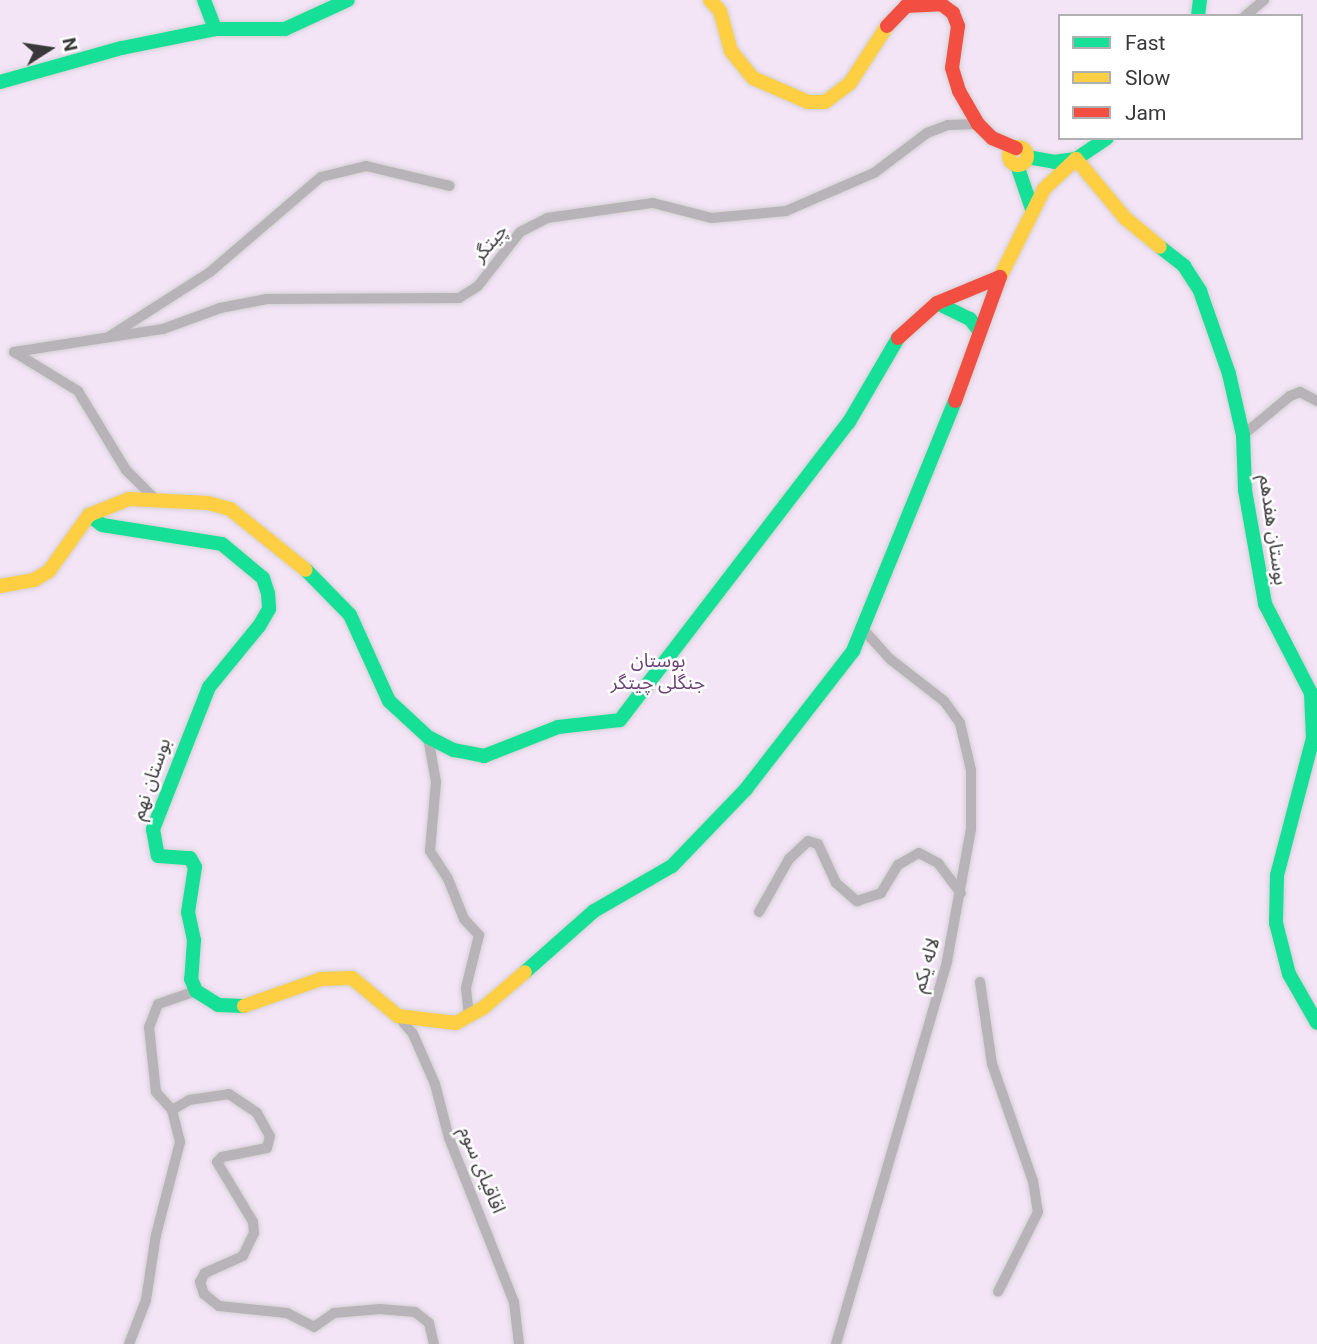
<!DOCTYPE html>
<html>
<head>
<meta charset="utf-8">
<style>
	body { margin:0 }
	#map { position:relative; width:1317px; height:1344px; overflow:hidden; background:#faf5fa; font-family:Roboto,"Noto Sans Arabic",sans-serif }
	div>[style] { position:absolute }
	.green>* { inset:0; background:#f3e4f6 }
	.roads { filter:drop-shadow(0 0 2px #d3d0d3) drop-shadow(0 0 2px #d3d0d3) }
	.street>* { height:10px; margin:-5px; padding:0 5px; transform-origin:5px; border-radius:5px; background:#b7b3b8 }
	.fast>* { height:14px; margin:-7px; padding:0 7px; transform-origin:7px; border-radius:7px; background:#16e098 }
	.slow>* { height:14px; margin:-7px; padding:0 7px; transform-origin:7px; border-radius:7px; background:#ffcf43 }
	.slow>.ring { margin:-7px; padding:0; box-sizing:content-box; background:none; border:14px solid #ffcf43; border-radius:50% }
	.jam>* { height:14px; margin:-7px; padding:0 7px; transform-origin:7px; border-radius:7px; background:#f24e42 }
	span { translate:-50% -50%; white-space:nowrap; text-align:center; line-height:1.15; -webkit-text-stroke:5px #fff; paint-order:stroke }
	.street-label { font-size:19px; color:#3a373b }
	.park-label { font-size:19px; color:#6c4276 }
	.legend { position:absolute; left:1058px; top:14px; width:245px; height:126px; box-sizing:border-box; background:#fff; border:2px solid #b0afb1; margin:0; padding:9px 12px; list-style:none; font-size:21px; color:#3a373b }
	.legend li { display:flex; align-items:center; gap:14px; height:35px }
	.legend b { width:35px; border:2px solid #b0afb1 }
	.north { position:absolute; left:14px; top:14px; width:70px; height:70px; -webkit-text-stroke:5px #fff; paint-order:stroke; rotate:78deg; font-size:19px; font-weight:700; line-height:28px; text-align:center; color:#3a373b }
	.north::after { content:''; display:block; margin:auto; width:24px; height:32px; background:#3a373b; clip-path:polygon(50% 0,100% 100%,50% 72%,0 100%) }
</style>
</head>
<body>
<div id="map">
	<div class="green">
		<i style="clip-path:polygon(evenodd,0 0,1317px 0,1317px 1344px,0 1344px,0 0,1060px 16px,1301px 16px,1301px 138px,1060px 138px,1060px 16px)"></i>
	</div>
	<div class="roads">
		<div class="street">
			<i style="left:1245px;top:16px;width:25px;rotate:-40deg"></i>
			<i style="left:110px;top:336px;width:119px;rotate:-32.6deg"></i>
			<i style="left:210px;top:272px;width:146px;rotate:-40.6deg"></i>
			<i style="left:321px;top:177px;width:46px;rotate:-13.7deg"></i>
			<i style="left:366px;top:166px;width:86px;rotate:13.4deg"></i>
			<i style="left:14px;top:352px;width:151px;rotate:-8.8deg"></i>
			<i style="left:163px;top:329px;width:61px;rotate:-20.2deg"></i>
			<i style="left:220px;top:308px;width:48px;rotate:-10.8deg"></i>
			<i style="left:267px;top:299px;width:192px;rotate:-0.3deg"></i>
			<i style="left:459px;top:298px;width:22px;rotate:-32deg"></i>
			<i style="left:478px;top:286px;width:68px;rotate:-52.1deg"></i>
			<i style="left:520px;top:232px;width:30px;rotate:-27deg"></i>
			<i style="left:547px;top:218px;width:107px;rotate:-8.1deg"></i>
			<i style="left:653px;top:203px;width:61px;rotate:14.3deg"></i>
			<i style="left:712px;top:218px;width:74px;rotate:-5.4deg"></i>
			<i style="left:786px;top:211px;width:96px;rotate:-23.4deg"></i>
			<i style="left:874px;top:173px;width:66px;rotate:-37deg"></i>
			<i style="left:927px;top:133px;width:22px;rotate:-21deg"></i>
			<i style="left:948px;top:125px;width:30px;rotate:-2deg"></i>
			<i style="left:14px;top:352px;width:75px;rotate:31.4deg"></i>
			<i style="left:78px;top:391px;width:92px;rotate:58.7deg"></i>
			<i style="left:126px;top:470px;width:41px;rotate:45deg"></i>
			<i style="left:1243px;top:435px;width:61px;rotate:-39.7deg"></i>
			<i style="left:1290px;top:396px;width:11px;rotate:-22deg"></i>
			<i style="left:1300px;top:392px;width:19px;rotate:28deg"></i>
			<i style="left:428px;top:737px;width:46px;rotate:79.9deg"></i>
			<i style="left:436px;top:782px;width:69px;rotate:95deg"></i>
			<i style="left:430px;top:851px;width:33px;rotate:57deg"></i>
			<i style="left:448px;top:879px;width:43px;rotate:68.2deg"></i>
			<i style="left:464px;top:919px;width:22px;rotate:47deg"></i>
			<i style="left:479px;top:935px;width:55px;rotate:103.8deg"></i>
			<i style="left:466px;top:988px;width:28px;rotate:84deg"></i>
			<i style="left:759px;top:912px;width:61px;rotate:-60.5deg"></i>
			<i style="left:789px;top:859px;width:26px;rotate:-43deg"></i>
			<i style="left:808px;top:841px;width:10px;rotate:17deg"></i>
			<i style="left:818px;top:844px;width:43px;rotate:65.2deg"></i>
			<i style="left:836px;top:883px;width:28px;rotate:41deg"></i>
			<i style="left:857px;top:901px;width:25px;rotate:-18deg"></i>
			<i style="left:881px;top:893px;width:33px;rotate:-59deg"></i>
			<i style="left:898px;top:865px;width:24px;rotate:-30deg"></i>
			<i style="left:919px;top:853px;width:21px;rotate:28deg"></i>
			<i style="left:938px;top:863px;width:38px;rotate:53deg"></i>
			<i style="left:980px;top:982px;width:83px;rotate:81.7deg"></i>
			<i style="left:992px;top:1064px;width:124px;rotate:70.7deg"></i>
			<i style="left:1033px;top:1181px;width:31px;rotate:81deg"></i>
			<i style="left:1038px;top:1212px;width:89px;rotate:116.6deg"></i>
			<i style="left:196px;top:991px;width:40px;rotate:161.1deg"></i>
			<i style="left:158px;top:1004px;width:25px;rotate:111deg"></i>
			<i style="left:149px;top:1027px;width:65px;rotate:83.9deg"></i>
			<i style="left:156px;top:1092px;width:24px;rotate:48deg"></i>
			<i style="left:172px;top:1110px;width:20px;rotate:-30deg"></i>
			<i style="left:189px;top:1100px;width:40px;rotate:-8.5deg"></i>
			<i style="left:229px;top:1094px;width:34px;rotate:34deg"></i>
			<i style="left:257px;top:1113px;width:26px;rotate:61deg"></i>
			<i style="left:270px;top:1136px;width:12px;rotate:104deg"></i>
			<i style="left:267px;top:1148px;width:46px;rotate:168.7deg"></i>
			<i style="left:222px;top:1157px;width:7px;rotate:135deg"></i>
			<i style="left:217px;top:1162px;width:70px;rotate:59deg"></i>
			<i style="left:253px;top:1222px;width:11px;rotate:85deg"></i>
			<i style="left:254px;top:1233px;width:25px;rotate:116deg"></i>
			<i style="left:243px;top:1256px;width:42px;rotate:155.9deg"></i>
			<i style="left:205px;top:1273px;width:10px;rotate:119deg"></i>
			<i style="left:200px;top:1282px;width:13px;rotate:72deg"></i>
			<i style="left:204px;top:1294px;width:19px;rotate:39deg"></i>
			<i style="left:219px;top:1306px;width:68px;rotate:5.9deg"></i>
			<i style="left:287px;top:1313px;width:30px;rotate:27deg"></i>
			<i style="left:314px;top:1327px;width:24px;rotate:-35deg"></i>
			<i style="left:334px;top:1313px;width:46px;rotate:-5deg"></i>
			<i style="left:380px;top:1309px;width:35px;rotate:5deg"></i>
			<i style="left:415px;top:1312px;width:18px;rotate:38deg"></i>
			<i style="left:429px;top:1323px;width:22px;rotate:77deg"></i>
			<i style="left:398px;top:1016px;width:23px;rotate:50deg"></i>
			<i style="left:413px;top:1034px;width:55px;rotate:66.3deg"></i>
			<i style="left:435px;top:1084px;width:56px;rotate:75.5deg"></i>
			<i style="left:449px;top:1138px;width:176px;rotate:68.4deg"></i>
			<i style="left:514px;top:1302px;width:42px;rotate:83.2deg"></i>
			<i style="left:129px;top:1344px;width:47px;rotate:-68.9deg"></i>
			<i style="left:146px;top:1300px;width:66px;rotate:-81.3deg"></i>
			<i style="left:156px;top:1235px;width:96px;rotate:-75.5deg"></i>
			<i style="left:180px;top:1142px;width:33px;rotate:-104deg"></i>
			<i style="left:836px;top:1344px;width:399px;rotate:-73.8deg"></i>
			<i style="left:947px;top:961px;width:134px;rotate:-79.7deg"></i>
			<i style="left:971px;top:829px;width:59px;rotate:-90deg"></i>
			<i style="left:971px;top:770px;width:48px;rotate:-103.2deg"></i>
			<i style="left:960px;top:723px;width:27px;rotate:-126deg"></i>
			<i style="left:944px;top:701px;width:68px;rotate:-142.1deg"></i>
			<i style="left:890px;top:659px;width:42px;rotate:-132.1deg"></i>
		</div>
		<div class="fast">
			<i style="left:204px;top:0;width:31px;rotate:69deg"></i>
			<i style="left:1198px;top:16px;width:16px;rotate:-83deg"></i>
			<i style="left:0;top:82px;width:127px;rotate:-15.6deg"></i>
			<i style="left:122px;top:48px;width:95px;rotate:-11.5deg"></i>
			<i style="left:215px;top:29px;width:70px"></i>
			<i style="left:285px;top:29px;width:69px;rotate:-24.7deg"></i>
			<i style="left:1027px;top:157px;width:27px;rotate:10deg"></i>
			<i style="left:1054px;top:162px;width:22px;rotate:-8deg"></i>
			<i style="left:1076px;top:159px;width:37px;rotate:-34deg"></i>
			<i style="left:1017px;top:165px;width:46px;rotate:71.2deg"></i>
			<i style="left:1160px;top:247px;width:31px;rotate:38deg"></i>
			<i style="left:1184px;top:266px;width:30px;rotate:57deg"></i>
			<i style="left:1200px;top:291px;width:88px;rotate:70.7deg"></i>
			<i style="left:1229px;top:374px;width:63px;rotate:77.1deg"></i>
			<i style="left:1243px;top:435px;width:55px;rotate:87.9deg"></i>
			<i style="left:1245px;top:490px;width:116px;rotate:80deg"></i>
			<i style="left:1265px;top:604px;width:100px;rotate:62.7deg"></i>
			<i style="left:1311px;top:693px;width:45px;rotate:87.5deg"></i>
			<i style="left:1313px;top:738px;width:142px;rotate:104.7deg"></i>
			<i style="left:1277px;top:875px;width:48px;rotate:91.2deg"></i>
			<i style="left:1276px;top:923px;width:53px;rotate:75.7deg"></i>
			<i style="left:1289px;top:974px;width:56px;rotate:60.3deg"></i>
			<i style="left:937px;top:303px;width:37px;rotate:26deg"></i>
			<i style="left:970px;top:319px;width:16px;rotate:52deg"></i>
			<i style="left:89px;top:515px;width:16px;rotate:38deg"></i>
			<i style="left:102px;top:525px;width:121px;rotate:9deg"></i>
			<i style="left:222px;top:544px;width:53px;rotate:39.7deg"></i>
			<i style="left:263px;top:578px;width:16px;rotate:72deg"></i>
			<i style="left:268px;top:593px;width:16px;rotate:86deg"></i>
			<i style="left:269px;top:609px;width:20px;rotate:120deg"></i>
			<i style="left:259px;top:626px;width:79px;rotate:129.3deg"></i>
			<i style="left:209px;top:687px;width:153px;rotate:111.5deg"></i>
			<i style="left:153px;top:829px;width:27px;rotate:80deg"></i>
			<i style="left:158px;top:856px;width:32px;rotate:4deg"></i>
			<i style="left:190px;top:858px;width:10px;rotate:61deg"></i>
			<i style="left:195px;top:867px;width:46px;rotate:98.8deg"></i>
			<i style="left:188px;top:912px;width:29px;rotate:78deg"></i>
			<i style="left:194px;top:940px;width:39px;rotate:94deg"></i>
			<i style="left:191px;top:979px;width:13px;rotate:67deg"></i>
			<i style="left:196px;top:991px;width:26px;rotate:32deg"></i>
			<i style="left:218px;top:1005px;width:26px;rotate:2deg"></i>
			<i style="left:306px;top:570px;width:63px;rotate:45.6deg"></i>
			<i style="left:350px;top:615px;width:94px;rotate:65.6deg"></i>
			<i style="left:389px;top:701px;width:53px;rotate:42.7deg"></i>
			<i style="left:428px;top:737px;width:29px;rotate:27deg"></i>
			<i style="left:454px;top:750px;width:31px;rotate:11deg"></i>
			<i style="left:484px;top:756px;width:79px;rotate:-21.4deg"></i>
			<i style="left:558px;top:727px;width:62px;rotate:-6.4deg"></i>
			<i style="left:620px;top:720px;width:376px;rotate:-52.5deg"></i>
			<i style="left:849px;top:422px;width:97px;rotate:-59.7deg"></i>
			<i style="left:525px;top:972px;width:92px;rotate:-41.5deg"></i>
			<i style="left:594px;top:911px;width:90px;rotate:-30deg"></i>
			<i style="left:672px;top:866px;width:107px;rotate:-46.1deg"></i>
			<i style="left:746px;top:789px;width:175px;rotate:-52.2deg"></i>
			<i style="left:853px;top:651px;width:270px;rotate:-67.8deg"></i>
		</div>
		<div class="slow">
			<i style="left:710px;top:0;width:15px;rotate:48deg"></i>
			<i style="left:720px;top:11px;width:41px;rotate:74.6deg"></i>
			<i style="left:731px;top:51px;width:35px;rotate:51deg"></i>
			<i style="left:753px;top:78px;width:60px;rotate:23.6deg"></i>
			<i style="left:808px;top:102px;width:17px"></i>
			<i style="left:825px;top:102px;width:31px;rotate:-37deg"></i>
			<i style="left:850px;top:83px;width:68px;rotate:-57deg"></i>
			<i class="ring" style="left:1009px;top:147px;width:4px;height:4px"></i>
			<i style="left:1000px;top:277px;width:98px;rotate:-63.4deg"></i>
			<i style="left:1044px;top:189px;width:44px;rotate:-43.2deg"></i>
			<i style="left:1076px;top:159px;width:77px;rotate:50.3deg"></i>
			<i style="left:1125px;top:218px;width:45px;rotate:39.6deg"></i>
			<i style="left:0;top:586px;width:35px;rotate:-10deg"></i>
			<i style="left:34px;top:580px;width:17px;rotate:-31deg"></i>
			<i style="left:49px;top:571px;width:69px;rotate:-54.5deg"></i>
			<i style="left:89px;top:515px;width:43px;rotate:-21.8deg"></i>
			<i style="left:129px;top:499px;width:79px;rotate:2.9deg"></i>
			<i style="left:208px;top:503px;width:23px;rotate:15deg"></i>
			<i style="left:230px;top:509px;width:97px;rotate:38.8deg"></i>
			<i style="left:244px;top:1006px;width:82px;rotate:-19.3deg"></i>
			<i style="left:321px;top:979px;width:31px;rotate:-2deg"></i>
			<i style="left:352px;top:978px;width:60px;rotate:39.6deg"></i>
			<i style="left:398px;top:1016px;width:58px;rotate:6.9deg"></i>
			<i style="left:456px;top:1023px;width:31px;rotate:-29deg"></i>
			<i style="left:483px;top:1008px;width:55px;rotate:-40.6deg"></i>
		</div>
		<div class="jam">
			<i style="left:887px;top:26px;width:28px;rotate:-46deg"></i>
			<i style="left:906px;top:6px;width:35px;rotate:-3deg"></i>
			<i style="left:941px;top:4px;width:15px;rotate:37deg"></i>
			<i style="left:953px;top:13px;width:14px;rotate:69deg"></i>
			<i style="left:958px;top:26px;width:42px;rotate:98.1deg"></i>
			<i style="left:952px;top:68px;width:24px;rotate:73deg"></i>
			<i style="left:959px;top:91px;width:38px;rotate:60deg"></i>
			<i style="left:978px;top:124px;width:20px;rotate:45deg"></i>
			<i style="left:992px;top:138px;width:26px;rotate:23deg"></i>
			<i style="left:898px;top:338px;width:52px;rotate:-41.9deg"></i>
			<i style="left:937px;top:303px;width:68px;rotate:-22.4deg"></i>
			<i style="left:1000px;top:277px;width:132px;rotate:109.9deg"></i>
		</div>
	</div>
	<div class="street-label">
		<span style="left:490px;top:243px;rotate:-50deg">چیتگر</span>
		<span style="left:1273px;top:530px;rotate:82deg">بوستان هفدهم</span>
		<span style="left:151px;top:779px;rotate:-71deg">بوستان نهم</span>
		<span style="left:926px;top:965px;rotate:-74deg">لاله یکم</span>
		<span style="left:482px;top:1170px;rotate:68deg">اقاقیای سوم</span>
	</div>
	<div class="park-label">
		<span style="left:658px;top:672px">بوستان<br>جنگلی چیتگر</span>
	</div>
	<ul class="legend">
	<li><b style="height:9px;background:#16e098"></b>Fast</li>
	<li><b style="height:9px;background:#ffcf43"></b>Slow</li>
	<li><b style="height:9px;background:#f24e42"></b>Jam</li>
	</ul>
	<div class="north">N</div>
</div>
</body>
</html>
